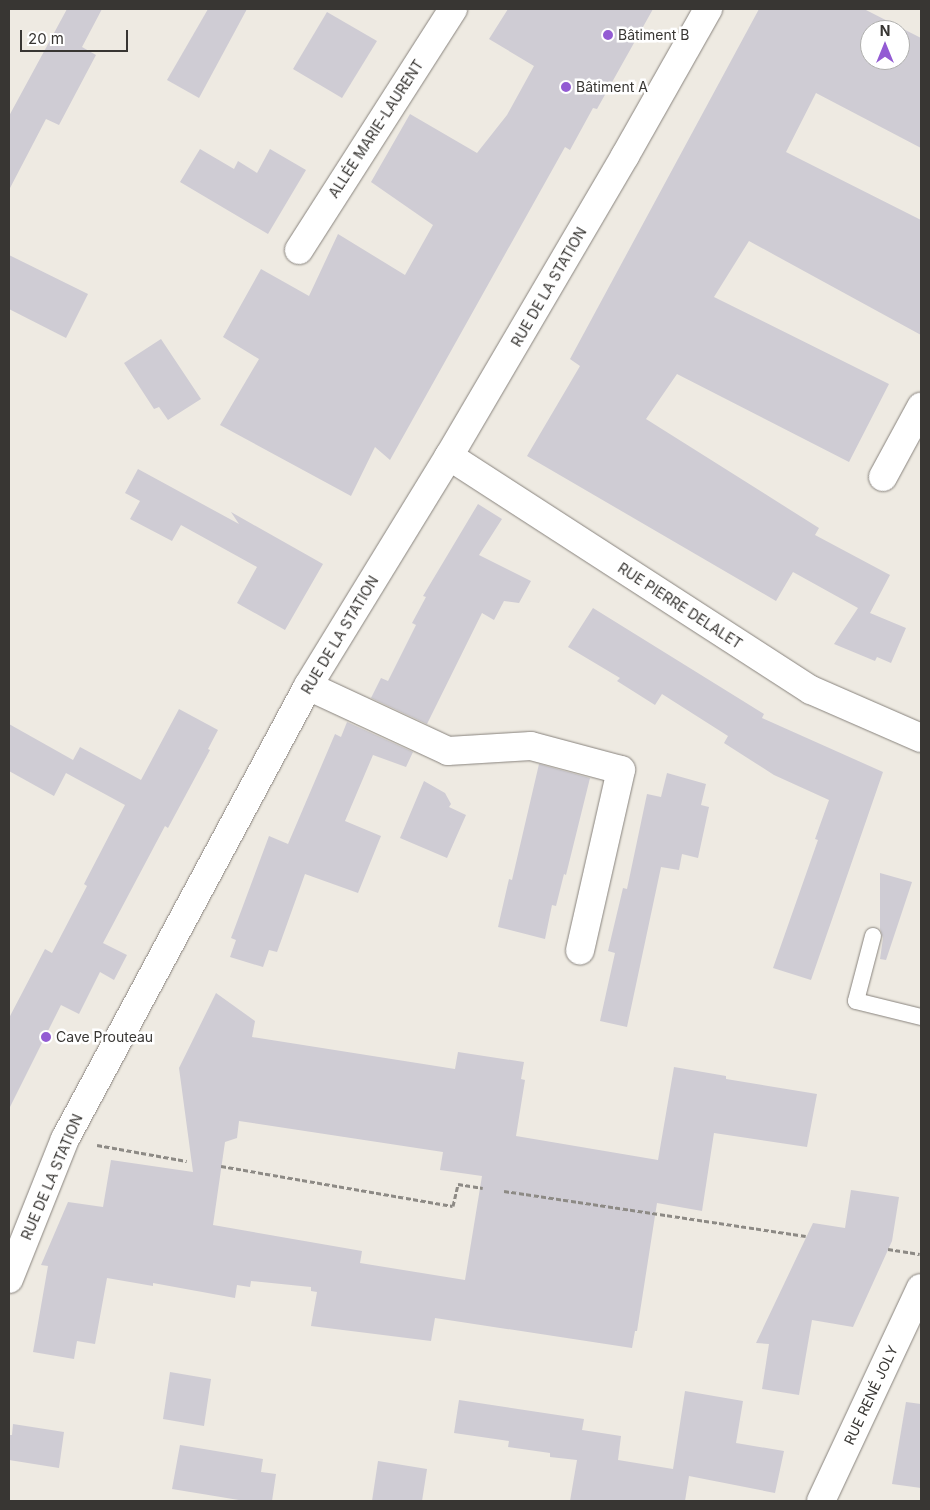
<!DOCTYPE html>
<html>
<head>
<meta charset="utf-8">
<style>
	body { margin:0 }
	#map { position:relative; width:930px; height:1510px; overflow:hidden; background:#eeeae2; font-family:Inter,sans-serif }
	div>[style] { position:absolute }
	.building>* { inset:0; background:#cfccd4 }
	.path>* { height:3px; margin-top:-1.5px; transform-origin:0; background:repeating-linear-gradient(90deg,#8d8a85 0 5px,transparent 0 7.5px) }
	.roads { filter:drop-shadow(0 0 1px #88837d) drop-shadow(0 0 1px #88837d) }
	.lane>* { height:16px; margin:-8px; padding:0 8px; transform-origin:8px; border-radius:8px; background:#fff }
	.street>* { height:28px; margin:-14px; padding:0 14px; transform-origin:14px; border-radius:14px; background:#fff }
	.dots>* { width:14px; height:14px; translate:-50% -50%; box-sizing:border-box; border:2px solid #fff; border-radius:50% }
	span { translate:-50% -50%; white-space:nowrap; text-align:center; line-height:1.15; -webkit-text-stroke:5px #fff; paint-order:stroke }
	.poi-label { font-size:14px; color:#383633 }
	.left { translate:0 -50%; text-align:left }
	.street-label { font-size:14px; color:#383633 }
	.frame { position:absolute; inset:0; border:10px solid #383633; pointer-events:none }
	.north { position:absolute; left:860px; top:20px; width:50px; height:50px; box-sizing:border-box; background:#fff; border:1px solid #afafad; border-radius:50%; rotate:0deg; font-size:14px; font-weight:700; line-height:20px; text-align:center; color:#383633 }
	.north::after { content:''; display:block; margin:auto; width:18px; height:22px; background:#935bd3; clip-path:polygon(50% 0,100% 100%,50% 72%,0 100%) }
	.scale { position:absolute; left:20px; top:30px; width:108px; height:22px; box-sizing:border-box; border:2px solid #383633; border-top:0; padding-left:6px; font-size:15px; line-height:18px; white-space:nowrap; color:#383633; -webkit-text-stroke:4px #fff; paint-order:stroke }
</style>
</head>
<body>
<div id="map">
	<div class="building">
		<i style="clip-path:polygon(67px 9px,102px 9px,82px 47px,96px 55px,59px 125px,46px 119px,9px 190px,9px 116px)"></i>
		<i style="clip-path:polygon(208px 9px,247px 9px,199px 98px,167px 80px)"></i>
		<i style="clip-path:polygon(508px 9px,653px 9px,597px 109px,593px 108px,570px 150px,565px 147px,390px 460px,375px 447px,351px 496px,220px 425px,259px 359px,223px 337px,261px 269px,309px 296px,338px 234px,405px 275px,433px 225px,371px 182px,410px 114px,477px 153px,507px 115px,534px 66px,489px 39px)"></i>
		<i style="clip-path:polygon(evenodd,759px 9px,864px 9px,921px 38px,921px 148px,816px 93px,786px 152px,921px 220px,921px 335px,749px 241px,714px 297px,889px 384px,849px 462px,677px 374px,646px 419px,819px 528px,815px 535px,890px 575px,870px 613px,906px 628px,891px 663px,877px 657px,875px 661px,834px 644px,858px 608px,793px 572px,776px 601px,527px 456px,580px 366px,570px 359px,759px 9px,870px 30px,900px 30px,900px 60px,870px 60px,870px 30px)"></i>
		<i style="clip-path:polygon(327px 12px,377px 41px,342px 98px,293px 69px)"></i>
		<i style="clip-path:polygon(200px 149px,234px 169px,238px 161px,257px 173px,270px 149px,306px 170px,268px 234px,180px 182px)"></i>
		<i style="clip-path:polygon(9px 255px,88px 294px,66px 338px,9px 309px)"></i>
		<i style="clip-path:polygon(161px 339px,201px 399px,168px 420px,159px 407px,154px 409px,124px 363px)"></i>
		<i style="clip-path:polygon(138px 469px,239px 524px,231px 512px,323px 564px,285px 630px,237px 603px,257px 567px,181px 525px,172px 541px,130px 519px,140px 501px,125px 493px)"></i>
		<i style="clip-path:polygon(478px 504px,502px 519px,479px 555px,531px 581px,519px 603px,504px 601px,494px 620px,482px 613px,427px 724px,371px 698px,381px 678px,388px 681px,416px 625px,412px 623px,426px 597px,423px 596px)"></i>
		<i style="clip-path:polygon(593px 608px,764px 714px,762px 718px,883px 772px,811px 980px,773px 968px,818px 840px,815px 839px,829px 800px,774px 775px,724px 743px,728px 736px,662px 694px,655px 705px,617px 681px,620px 678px,568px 647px)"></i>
		<i style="clip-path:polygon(179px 709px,218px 730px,208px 749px,210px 750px,168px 828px,165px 826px,103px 943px,127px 955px,114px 980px,100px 972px,79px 1014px,61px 1005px,9px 1109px,9px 1018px,45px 949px,52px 953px,87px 886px,84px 884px,125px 805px,66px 773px,54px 796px,9px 771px,9px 724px,73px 760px,80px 747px,141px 780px)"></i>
		<i style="clip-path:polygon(347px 722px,413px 752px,406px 767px,373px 755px,345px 821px,381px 836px,358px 893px,305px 874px,277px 952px,269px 950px,263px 967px,230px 957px,236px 940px,231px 938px,269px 836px,288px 844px,335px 734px,341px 737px)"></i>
		<i style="clip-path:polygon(539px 764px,590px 778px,566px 875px,564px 874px,556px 906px,552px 905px,545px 939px,498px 927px,509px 879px,512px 880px)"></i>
		<i style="clip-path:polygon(667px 773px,706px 784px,701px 805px,709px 807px,698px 858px,682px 854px,679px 870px,661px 867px,627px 1027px,600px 1021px,615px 953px,608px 951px,623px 888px,627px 889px,647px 794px,661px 797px)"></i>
		<i style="clip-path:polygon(424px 781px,445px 793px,451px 804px,449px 807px,466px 815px,447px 858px,400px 838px)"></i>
		<i style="clip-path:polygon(880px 873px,912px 882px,886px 960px,880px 959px,883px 938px,880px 929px)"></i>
		<i style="clip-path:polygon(evenodd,216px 993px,255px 1021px,252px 1037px,455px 1069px,458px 1052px,524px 1062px,521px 1079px,525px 1080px,516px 1136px,658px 1160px,674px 1067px,726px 1076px,726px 1079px,817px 1094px,807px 1147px,714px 1133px,702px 1211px,657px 1203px,637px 1331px,635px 1331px,632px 1348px,435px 1318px,431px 1341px,311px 1326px,317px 1292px,311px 1291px,311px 1287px,251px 1281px,250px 1287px,237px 1285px,235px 1298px,153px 1283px,153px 1286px,107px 1278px,95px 1344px,77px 1341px,74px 1359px,33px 1352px,48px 1266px,41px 1265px,68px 1202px,103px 1207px,111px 1160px,193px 1172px,179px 1068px,216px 993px,239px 1121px,443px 1152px,440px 1170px,482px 1176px,465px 1280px,360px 1263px,362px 1251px,213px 1225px,225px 1142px,237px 1138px,239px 1121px)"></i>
		<i style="clip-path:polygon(851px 1190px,899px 1197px,892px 1241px,853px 1327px,812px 1320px,799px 1395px,762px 1389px,769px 1344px,756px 1343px,813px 1223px,845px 1228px)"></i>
		<i style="clip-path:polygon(170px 1372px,211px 1379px,204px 1426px,163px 1419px)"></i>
		<i style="clip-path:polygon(685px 1391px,743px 1401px,736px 1443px,784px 1451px,775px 1493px,689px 1476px,685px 1501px,570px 1501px,577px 1460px,550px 1457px,550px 1453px,508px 1447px,509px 1441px,454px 1433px,459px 1400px,584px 1419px,582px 1430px,621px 1436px,618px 1460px,673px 1469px)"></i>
		<i style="clip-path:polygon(906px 1402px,921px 1404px,921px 1488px,892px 1484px)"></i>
		<i style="clip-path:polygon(13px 1424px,64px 1432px,59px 1468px,9px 1460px,9px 1435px,12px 1435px)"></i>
		<i style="clip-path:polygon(180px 1445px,263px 1459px,261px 1472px,276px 1474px,272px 1501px,245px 1501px,172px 1489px)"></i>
		<i style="clip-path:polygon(378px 1461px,427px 1469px,422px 1501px,372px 1501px)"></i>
	</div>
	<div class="path">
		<i style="left:97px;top:1145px;width:91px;rotate:10.1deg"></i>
		<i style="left:221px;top:1166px;width:235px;rotate:9.8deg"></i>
		<i style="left:453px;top:1206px;width:23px;rotate:-77deg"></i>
		<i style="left:458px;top:1184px;width:25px;rotate:9deg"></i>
		<i style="left:504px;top:1191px;width:305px;rotate:8.5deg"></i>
		<i style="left:888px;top:1249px;width:32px;rotate:9deg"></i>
	</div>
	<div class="roads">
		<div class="lane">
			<i style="left:873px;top:936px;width:67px;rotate:104.7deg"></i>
			<i style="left:856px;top:1001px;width:67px;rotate:13.8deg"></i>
		</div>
		<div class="street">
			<i style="left:299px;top:250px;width:286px;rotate:-57.4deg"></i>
			<i style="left:449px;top:456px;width:431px;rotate:32.9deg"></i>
			<i style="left:811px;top:690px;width:120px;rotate:23.6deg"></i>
			<i style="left:883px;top:477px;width:80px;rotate:-61.5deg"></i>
			<i style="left:308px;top:686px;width:154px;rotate:24.9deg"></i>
			<i style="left:448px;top:751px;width:83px;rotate:-3.4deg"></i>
			<i style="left:531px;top:746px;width:93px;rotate:14.9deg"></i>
			<i style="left:621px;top:770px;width:185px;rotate:102.8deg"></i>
			<i style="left:9px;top:1279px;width:151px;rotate:-68.2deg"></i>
			<i style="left:65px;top:1139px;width:514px;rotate:-61.79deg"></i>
			<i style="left:308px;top:686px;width:270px;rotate:-58.5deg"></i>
			<i style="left:449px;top:456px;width:348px;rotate:-59.6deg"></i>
			<i style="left:625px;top:156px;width:169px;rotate:-60.5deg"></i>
			<i style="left:821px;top:1501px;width:235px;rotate:-64.9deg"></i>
		</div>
	</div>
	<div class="dots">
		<i style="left:608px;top:35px;background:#935bd3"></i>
		<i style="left:566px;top:87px;background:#935bd3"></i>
		<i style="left:46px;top:1037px;background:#935bd3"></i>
	</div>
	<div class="poi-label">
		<span class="left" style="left:618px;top:35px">Bâtiment B</span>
		<span class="left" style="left:576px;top:87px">Bâtiment A</span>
		<span class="left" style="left:56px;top:1037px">Cave Prouteau</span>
	</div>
	<div class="street-label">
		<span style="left:376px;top:129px;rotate:-57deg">ALLÉE MARIE-LAURENT</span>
		<span style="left:549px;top:287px;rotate:-60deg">RUE DE LA STATION</span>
		<span style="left:680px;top:606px;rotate:33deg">RUE PIERRE DELALET</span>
		<span style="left:340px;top:635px;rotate:-59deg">RUE DE LA STATION</span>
		<span style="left:52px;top:1177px;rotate:-67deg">RUE DE LA STATION</span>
		<span style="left:871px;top:1395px;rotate:-65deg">RUE RENÉ JOLY</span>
	</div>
	<div class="frame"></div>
	<div class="north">N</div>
	<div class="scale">20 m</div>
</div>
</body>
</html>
